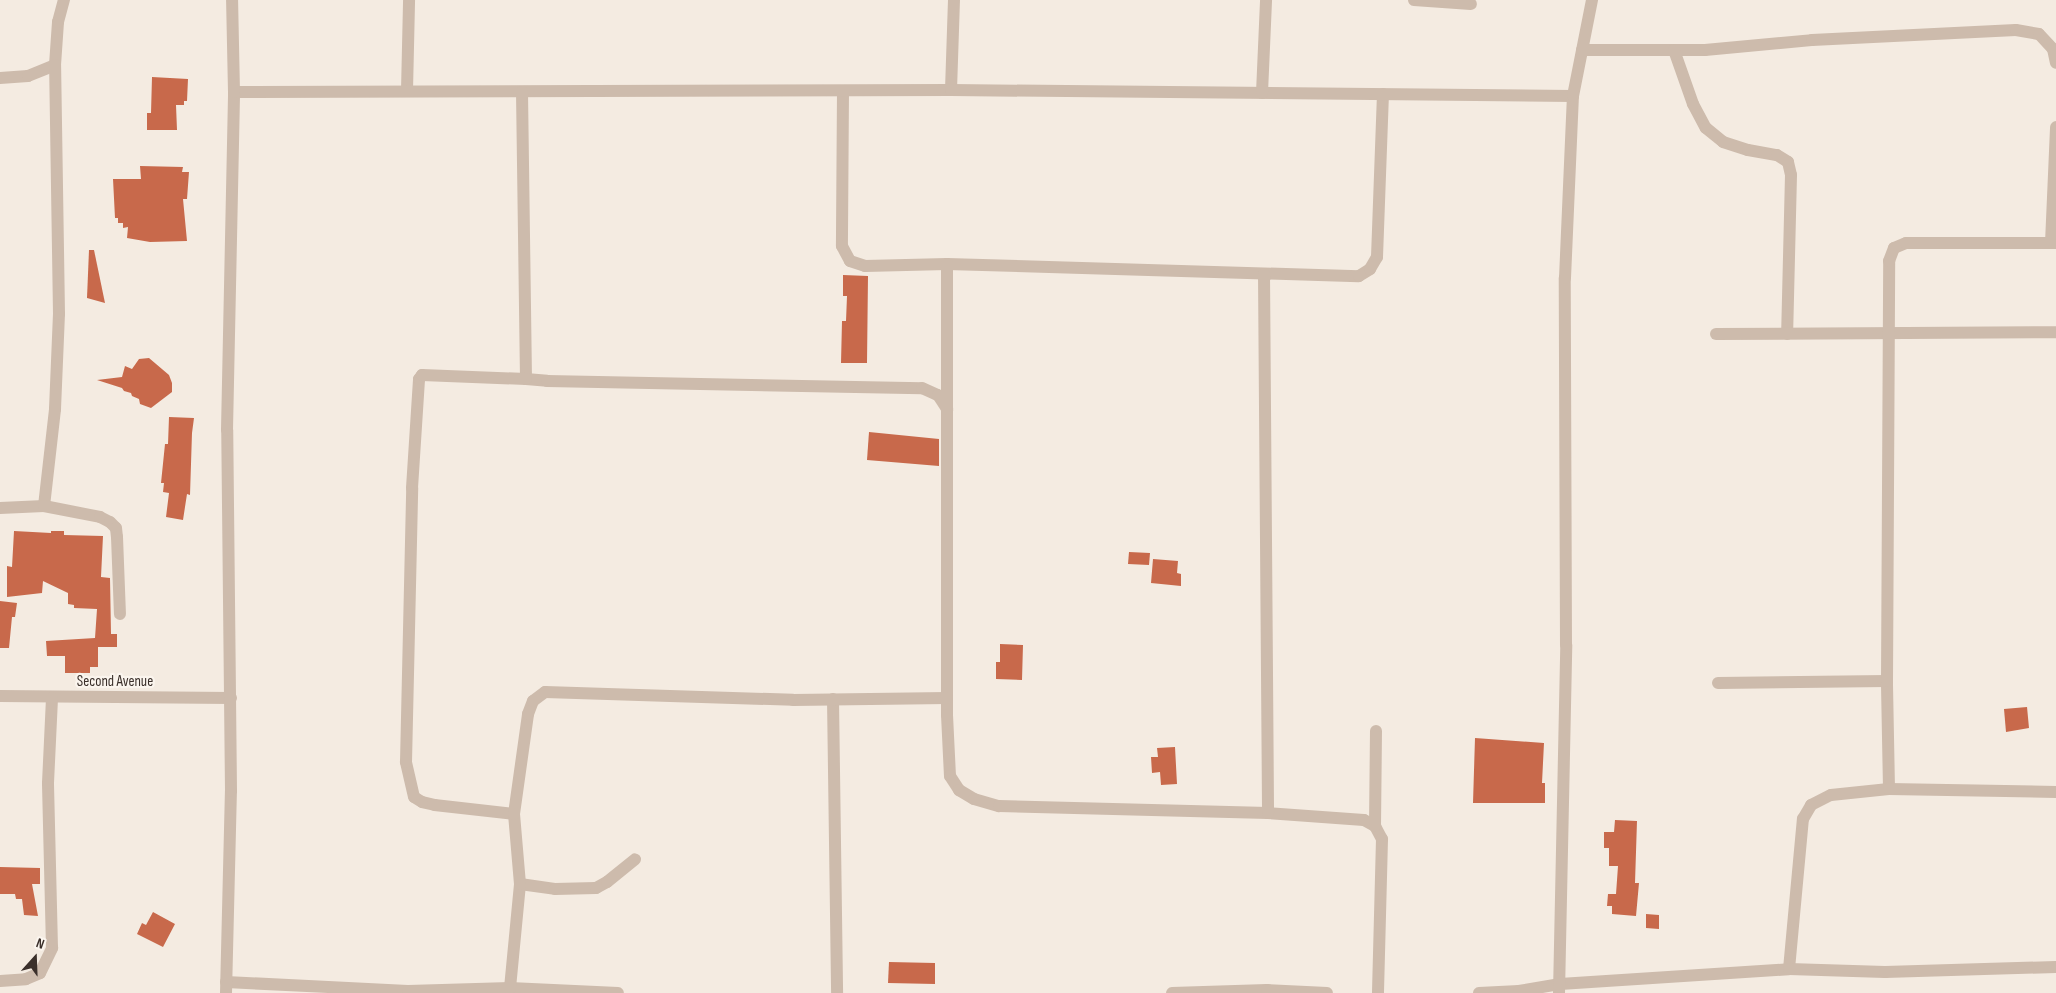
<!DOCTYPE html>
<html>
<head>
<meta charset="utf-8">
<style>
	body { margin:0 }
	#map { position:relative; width:2056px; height:993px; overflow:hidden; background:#f4ebe1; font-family:"Sofia Sans Condensed",sans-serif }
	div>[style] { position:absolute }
	.building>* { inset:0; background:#c8694b }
	.minor>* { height:12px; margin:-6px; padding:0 6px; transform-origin:6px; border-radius:6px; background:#cdbbac }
	.tertiary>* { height:12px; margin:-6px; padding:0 6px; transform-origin:6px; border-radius:6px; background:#cdbbac }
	span { translate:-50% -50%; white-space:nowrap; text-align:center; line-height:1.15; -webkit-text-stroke:4.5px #fbf5ee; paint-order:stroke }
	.street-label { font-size:15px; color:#3b302b }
	.north { position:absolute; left:10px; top:933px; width:50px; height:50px; -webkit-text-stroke:4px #fbf5ee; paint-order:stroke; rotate:20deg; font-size:14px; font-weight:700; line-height:20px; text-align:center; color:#3b302b }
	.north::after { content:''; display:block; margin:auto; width:18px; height:22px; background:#3b302b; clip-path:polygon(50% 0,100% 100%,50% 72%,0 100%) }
</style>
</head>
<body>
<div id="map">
	<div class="building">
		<i style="clip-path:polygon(152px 77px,188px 79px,187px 101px,184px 101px,184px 105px,176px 105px,177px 130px,147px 130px,147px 113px,151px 113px)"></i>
		<i style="clip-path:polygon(140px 166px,183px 167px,182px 172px,189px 172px,187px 199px,183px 199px,187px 241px,150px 242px,127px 238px,128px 227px,123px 228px,123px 223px,118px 223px,118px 218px,115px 218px,113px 179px,141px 179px)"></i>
		<i style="clip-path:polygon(89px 250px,94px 250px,105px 303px,87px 298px)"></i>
		<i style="clip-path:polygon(843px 275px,868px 276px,867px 363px,841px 363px,842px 321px,846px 321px,847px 296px,843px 296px)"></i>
		<i style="clip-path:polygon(149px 358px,169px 375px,172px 383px,172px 392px,151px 408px,140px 404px,139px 399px,132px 396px,131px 393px,124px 391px,122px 388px,97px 380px,122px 377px,125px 366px,132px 369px,139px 359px)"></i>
		<i style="clip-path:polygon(169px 417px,194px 418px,192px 433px,190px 495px,187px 494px,183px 520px,166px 517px,169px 493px,163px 492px,164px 483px,161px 483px,165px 444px,168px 444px)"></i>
		<i style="clip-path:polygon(869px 432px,939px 439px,939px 466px,867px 460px)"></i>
		<i style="clip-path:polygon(14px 531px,51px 533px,51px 531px,64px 531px,64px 535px,103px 536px,101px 577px,110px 578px,111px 634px,117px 634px,117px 647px,98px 647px,98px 667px,90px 667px,90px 673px,65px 673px,65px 656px,47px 656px,46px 641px,95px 638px,97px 609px,74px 608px,74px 605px,68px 604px,68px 593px,43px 581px,42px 593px,7px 597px,7px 566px,12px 567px)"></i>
		<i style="clip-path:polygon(1129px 552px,1150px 553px,1149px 565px,1128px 564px)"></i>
		<i style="clip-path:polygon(1153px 559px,1178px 561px,1177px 573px,1181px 574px,1181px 586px,1151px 583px)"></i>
		<i style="clip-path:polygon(0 601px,17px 603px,15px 617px,12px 617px,9px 648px,0 648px)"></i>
		<i style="clip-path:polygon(1000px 644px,1023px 645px,1022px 680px,996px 679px,996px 662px,1000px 662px)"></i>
		<i style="clip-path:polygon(2027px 707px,2029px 728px,2006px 732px,2004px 709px)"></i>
		<i style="clip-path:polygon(1475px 738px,1544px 743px,1542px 783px,1545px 783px,1545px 803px,1473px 803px)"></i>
		<i style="clip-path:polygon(1175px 747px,1177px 784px,1161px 785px,1160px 772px,1152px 773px,1151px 757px,1158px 757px,1157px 748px)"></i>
		<i style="clip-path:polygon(1615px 820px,1637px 821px,1635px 883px,1639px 883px,1636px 916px,1612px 914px,1612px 906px,1607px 906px,1608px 894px,1616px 894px,1618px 866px,1609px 866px,1609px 848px,1604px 848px,1604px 832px,1614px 832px)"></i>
		<i style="clip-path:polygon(0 867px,40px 868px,40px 884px,32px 884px,38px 916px,24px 915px,22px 899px,16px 899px,15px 894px,0 894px)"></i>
		<i style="clip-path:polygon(153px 912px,175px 924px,163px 947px,137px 934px,142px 923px,146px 925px)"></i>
		<i style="clip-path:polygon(1646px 914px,1659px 915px,1659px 929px,1646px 928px)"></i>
		<i style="clip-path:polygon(889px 962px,935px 963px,935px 984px,888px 983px)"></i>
	</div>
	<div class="minor">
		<i style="left:1414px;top:0;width:57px;rotate:4deg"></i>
		<i style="left:1582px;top:50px;width:123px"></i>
		<i style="left:1705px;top:50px;width:107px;rotate:-5.3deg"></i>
		<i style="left:1812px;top:40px;width:204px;rotate:-2.8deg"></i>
		<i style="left:2016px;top:30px;width:23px;rotate:10deg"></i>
		<i style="left:2039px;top:34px;width:21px;rotate:47deg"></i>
		<i style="left:2053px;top:49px;width:14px;rotate:78deg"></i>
		<i style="left:1674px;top:50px;width:57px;rotate:70.6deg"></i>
		<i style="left:1693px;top:104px;width:27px;rotate:62deg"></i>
		<i style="left:1706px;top:128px;width:22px;rotate:39deg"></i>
		<i style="left:1723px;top:142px;width:26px;rotate:18deg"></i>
		<i style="left:1748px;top:150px;width:29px;rotate:10deg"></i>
		<i style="left:1777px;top:155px;width:13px;rotate:32deg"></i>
		<i style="left:1788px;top:162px;width:13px;rotate:77deg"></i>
		<i style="left:1791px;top:175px;width:159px;rotate:91.4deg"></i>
		<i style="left:0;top:78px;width:28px;rotate:-4deg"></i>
		<i style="left:28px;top:76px;width:29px;rotate:-22deg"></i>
		<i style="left:55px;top:65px;width:43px;rotate:-86deg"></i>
		<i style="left:58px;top:22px;width:23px;rotate:-75deg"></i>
		<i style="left:951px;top:90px;width:90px;rotate:-88.1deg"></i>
		<i style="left:407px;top:91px;width:91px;rotate:-88.7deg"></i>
		<i style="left:843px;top:91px;width:155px;rotate:90.4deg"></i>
		<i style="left:842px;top:246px;width:17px;rotate:62deg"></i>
		<i style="left:850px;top:261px;width:16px;rotate:18deg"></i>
		<i style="left:865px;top:266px;width:82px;rotate:-1.4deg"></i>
		<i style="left:947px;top:264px;width:412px;rotate:1.7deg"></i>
		<i style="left:1359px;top:276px;width:13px;rotate:-32deg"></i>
		<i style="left:1370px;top:269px;width:14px;rotate:-60deg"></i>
		<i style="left:1377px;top:257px;width:163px;rotate:-87.9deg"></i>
		<i style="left:234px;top:92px;width:717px;rotate:-0.16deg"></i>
		<i style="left:951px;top:90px;width:622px;rotate:0.55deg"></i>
		<i style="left:522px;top:92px;width:287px;rotate:89.2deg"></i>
		<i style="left:526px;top:379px;width:21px;rotate:5deg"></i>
		<i style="left:547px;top:381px;width:375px;rotate:1.1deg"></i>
		<i style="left:922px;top:388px;width:17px;rotate:24deg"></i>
		<i style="left:938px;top:395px;width:17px;rotate:57deg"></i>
		<i style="left:947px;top:409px;width:306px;rotate:90deg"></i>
		<i style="left:947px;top:715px;width:61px;rotate:87.2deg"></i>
		<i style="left:950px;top:776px;width:17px;rotate:57deg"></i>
		<i style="left:959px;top:790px;width:17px;rotate:31deg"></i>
		<i style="left:974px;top:799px;width:26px;rotate:16deg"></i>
		<i style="left:999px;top:806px;width:269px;rotate:1.5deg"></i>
		<i style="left:1268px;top:813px;width:96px;rotate:4.2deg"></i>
		<i style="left:1364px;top:820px;width:13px;rotate:29deg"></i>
		<i style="left:1375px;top:826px;width:15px;rotate:62deg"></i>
		<i style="left:1382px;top:839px;width:154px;rotate:91.5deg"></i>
		<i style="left:1262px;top:93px;width:93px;rotate:-87.5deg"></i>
		<i style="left:2051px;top:243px;width:116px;rotate:-87.5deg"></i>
		<i style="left:1264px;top:274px;width:539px;rotate:89.57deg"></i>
		<i style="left:1716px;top:334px;width:340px;rotate:-0.3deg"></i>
		<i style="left:947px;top:409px;width:145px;rotate:-90deg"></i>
		<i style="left:44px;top:506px;width:98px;rotate:-83.5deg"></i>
		<i style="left:55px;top:409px;width:95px;rotate:-87.6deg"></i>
		<i style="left:59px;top:314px;width:249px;rotate:-90.9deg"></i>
		<i style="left:0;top:508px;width:44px;rotate:-2.6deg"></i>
		<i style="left:44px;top:506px;width:57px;rotate:11.1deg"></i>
		<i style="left:100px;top:517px;width:11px;rotate:27deg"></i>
		<i style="left:110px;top:522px;width:8px;rotate:45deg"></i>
		<i style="left:116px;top:528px;width:9px;rotate:84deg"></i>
		<i style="left:117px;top:537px;width:77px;rotate:87.8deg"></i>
		<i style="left:1718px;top:683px;width:169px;rotate:-0.7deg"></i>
		<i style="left:0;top:696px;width:231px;rotate:0.5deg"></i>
		<i style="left:833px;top:699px;width:294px;rotate:89.2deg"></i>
		<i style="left:1889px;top:789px;width:108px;rotate:-91.1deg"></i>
		<i style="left:1887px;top:681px;width:420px;rotate:-89.7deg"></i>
		<i style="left:1889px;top:261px;width:14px;rotate:-69deg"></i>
		<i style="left:1894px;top:248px;width:13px;rotate:-23deg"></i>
		<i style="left:1906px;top:243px;width:150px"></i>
		<i style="left:514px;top:814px;width:80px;rotate:-173.5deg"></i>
		<i style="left:435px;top:805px;width:13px;rotate:-167deg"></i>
		<i style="left:422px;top:802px;width:9px;rotate:-148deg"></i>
		<i style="left:414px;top:797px;width:36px;rotate:-103deg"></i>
		<i style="left:406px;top:762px;width:274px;rotate:-88.7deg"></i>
		<i style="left:412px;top:488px;width:109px;rotate:-86.3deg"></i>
		<i style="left:419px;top:379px;width:5px;rotate:-53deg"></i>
		<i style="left:422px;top:375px;width:104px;rotate:2.2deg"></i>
		<i style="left:1375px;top:826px;width:95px;rotate:-89.4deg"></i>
		<i style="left:520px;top:884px;width:35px;rotate:8deg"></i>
		<i style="left:555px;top:889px;width:41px;rotate:-1.4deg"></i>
		<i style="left:596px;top:888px;width:13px;rotate:-29deg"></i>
		<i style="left:607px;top:882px;width:36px;rotate:-39deg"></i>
		<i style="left:1789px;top:969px;width:151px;rotate:-84.7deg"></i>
		<i style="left:1803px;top:819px;width:16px;rotate:-60deg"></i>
		<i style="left:1811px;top:805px;width:22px;rotate:-27deg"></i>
		<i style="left:1831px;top:795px;width:58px;rotate:-5.9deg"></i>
		<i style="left:1889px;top:789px;width:167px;rotate:1deg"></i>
		<i style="left:0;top:981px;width:26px;rotate:-4deg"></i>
		<i style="left:26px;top:979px;width:15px;rotate:-23deg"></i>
		<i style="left:40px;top:973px;width:28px;rotate:-64deg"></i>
		<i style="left:52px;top:948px;width:165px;rotate:-91.4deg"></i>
		<i style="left:48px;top:783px;width:85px;rotate:-87.3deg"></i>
		<i style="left:226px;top:982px;width:182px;rotate:2.8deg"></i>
		<i style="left:408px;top:991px;width:102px;rotate:-1.7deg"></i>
		<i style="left:510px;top:988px;width:108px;rotate:2.7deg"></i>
		<i style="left:510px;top:988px;width:104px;rotate:-84.5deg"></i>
		<i style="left:520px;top:884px;width:70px;rotate:-94.9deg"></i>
		<i style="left:514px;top:814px;width:101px;rotate:-82deg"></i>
		<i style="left:528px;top:714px;width:14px;rotate:-69deg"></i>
		<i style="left:533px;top:701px;width:15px;rotate:-37deg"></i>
		<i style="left:545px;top:692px;width:248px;rotate:1.8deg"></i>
		<i style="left:793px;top:700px;width:154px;rotate:-0.7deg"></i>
		<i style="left:1172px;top:993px;width:95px;rotate:-1.8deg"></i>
		<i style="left:1267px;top:990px;width:60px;rotate:2.9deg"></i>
		<i style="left:1479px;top:993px;width:40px;rotate:-2.9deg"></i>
		<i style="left:1519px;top:991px;width:42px;rotate:-9.7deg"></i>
		<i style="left:1560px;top:984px;width:229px;rotate:-3.7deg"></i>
		<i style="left:1789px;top:969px;width:96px;rotate:1.8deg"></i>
		<i style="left:1885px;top:972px;width:171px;rotate:-1.7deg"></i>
		<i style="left:1559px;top:993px;width:348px;rotate:-88.8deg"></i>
		<i style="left:1566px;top:645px;width:367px;rotate:-90.2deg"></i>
		<i style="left:1565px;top:278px;width:182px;rotate:-87.5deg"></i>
		<i style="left:1573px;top:96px;width:98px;rotate:-78.8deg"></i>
	</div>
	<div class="tertiary">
		<i style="left:226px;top:993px;width:202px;rotate:-88.6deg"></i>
		<i style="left:231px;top:791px;width:361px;rotate:-90.6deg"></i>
		<i style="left:227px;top:430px;width:338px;rotate:-88.8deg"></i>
		<i style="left:234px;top:92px;width:92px;rotate:-91.2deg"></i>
	</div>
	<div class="street-label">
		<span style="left:115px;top:682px">Second Avenue</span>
	</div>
	<div class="north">N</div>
</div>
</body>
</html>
